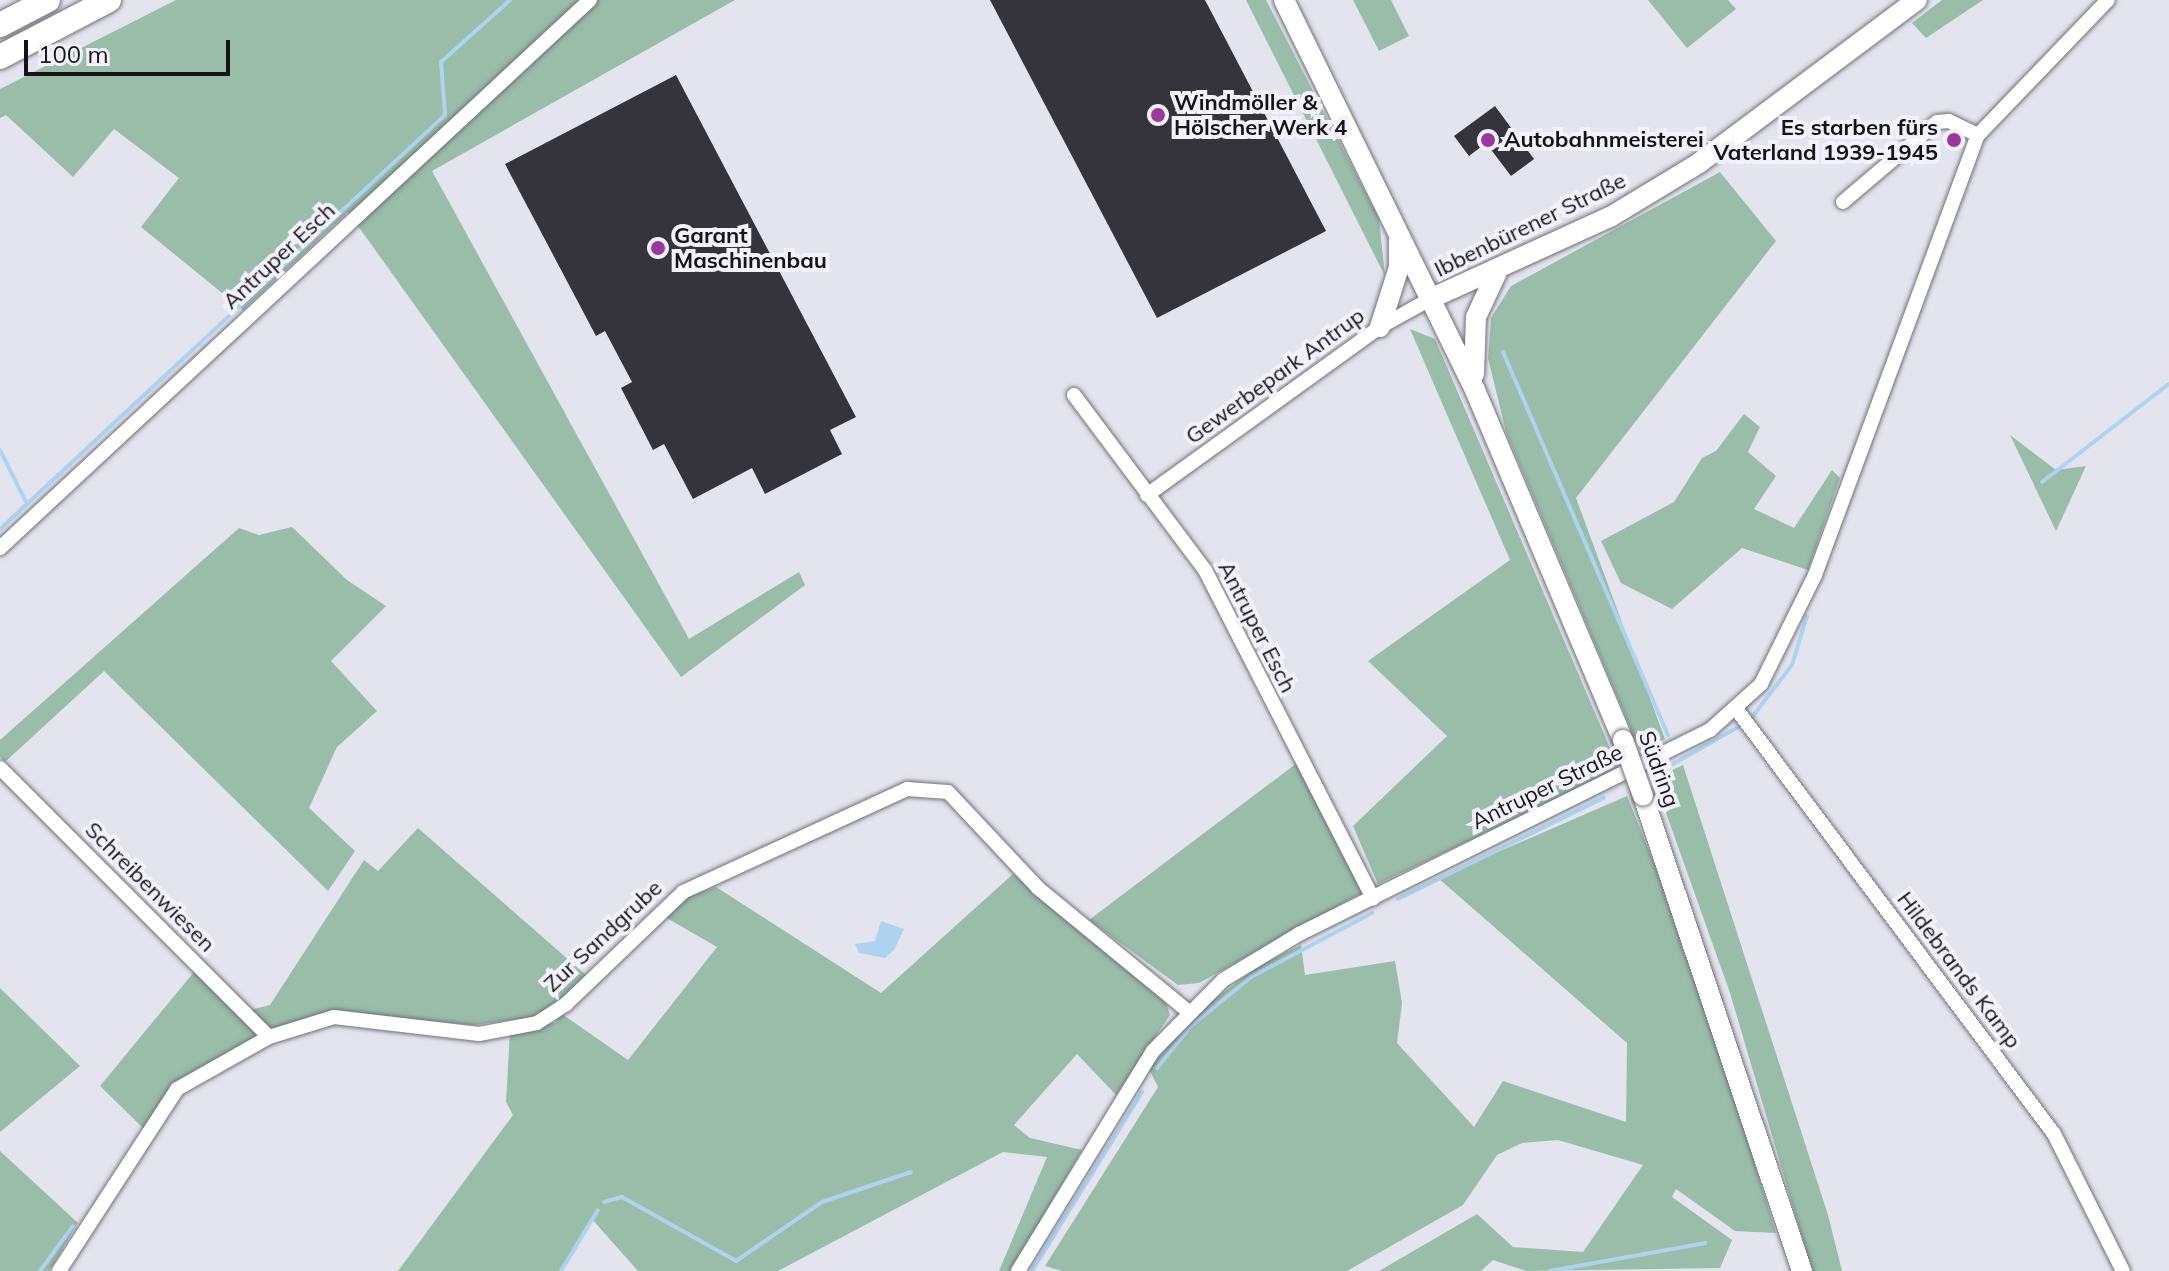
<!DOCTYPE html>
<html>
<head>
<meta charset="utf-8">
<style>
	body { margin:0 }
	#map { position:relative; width:2169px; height:1271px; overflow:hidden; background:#e4e4ef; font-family:Mulish,sans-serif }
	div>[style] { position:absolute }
	.green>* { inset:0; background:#99bda9 }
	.water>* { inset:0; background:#aed3ef }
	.stream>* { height:4px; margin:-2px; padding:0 2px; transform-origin:2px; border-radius:2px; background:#aed3ef }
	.building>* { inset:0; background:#35343c }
	.roads { filter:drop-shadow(0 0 2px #717079) drop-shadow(0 0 2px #717079) }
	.minor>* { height:14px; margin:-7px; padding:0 7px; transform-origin:7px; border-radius:7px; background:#fff }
	.secondary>* { height:20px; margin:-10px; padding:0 10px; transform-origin:10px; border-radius:10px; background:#fff }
	.motorway>* { height:24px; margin:-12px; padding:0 12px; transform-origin:12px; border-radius:12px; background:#fff }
	.bridges { filter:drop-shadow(0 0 2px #717079) drop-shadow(0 0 2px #717079) }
	.secondary-bridge>* { height:20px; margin:-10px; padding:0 10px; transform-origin:10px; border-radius:10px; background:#fff }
	.dots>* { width:22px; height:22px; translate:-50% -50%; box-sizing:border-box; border:4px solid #f2f1fc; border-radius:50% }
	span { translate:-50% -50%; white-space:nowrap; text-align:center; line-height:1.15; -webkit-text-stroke:8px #f2f1fc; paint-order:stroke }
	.poi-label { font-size:22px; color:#151518; font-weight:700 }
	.left { translate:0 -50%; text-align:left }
	.right { translate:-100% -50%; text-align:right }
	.street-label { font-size:22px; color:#151518 }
	.scale { position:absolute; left:24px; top:40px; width:206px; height:36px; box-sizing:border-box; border:4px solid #151518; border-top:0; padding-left:10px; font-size:24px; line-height:28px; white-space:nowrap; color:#151518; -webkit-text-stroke:6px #f2f1fc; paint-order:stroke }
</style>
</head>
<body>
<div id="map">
	<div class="green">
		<i style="clip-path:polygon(176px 0,735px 0,432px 171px,689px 639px,799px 572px,805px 585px,681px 677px,348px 212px,243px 310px,141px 227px,179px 178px,114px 129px,73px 177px,6px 115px,0 118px,0 89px)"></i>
		<i style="clip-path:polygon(1246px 0,1266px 0,1379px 219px,1385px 276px)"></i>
		<i style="clip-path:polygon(1353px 0,1391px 0,1409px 36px,1379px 51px)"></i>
		<i style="clip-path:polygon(1648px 0,1728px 0,1736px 9px,1687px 48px)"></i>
		<i style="clip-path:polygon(1942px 0,1983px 0,1926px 38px,1912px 23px)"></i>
		<i style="clip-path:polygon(1720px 172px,1776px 241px,1576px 498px,1665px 739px,1642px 755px,1506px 432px,1488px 358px,1491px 318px,1511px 286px)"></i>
		<i style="clip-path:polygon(1410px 329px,1435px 339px,1619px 769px,1378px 884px,1353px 826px,1447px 736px,1368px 661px,1510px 560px)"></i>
		<i style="clip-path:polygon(1744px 414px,1760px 427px,1748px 452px,1776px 476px,1754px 509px,1794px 528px,1832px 470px,1840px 478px,1808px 570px,1742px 548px,1672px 609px,1621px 583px,1601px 541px,1674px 502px,1702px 458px,1716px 451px)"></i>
		<i style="clip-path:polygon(2010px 435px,2056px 470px,2086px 466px,2056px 531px)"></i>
		<i style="clip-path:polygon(292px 527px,347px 580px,386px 606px,331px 661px,377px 711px,337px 747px,309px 808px,355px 851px,328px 891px,104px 671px,5px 762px,0 757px,0 740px,239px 528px,259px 535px)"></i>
		<i style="clip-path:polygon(1297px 763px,1363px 892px,1199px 983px,1178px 985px,1089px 920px)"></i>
		<i style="clip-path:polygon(1683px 765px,1828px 1215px,1842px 1271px,1812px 1271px,1730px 993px,1654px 779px)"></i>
		<i style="clip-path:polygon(1627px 796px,1689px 950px,1776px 1233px,1735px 1231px,1676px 1189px,1672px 1197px,1732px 1240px,1720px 1268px,1526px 1271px,1493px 1260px,1481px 1271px,1379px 1271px,1477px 1214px,1513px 1247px,1583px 1252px,1643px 1165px,1558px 1140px,1522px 1143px,1497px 1155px,1463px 1205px,1347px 1271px,1062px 1271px,1045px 1266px,1158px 1087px,1149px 1069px,1191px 1017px,1257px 967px,1301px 945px,1305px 975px,1395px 961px,1402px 1003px,1397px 1043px,1474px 1127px,1503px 1081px,1626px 1122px,1627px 1043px,1438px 878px)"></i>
		<i style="clip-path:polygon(418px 828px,586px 975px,562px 999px,533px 1017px,474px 1025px,329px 1012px,176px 1085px,144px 1129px,100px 1086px,194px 972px,250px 1010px,270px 1005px,364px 860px,378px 871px)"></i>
		<i style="clip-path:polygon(1013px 874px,1165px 999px,1170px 1015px,1116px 1095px,1077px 1054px,1014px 1125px,1030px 1138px,1082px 1150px,1011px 1271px,999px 1271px,1047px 1157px,1003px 1152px,778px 1271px,638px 1271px,591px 1218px,559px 1271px,398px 1271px,513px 1115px,506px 1102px,510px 1031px,555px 1023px,562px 1014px,628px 1060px,717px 947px,665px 917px,687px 897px,716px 887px,881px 993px)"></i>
		<i style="clip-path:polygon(0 988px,80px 1066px,0 1132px)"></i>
		<i style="clip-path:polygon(0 1151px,78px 1223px,49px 1271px,0 1271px)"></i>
	</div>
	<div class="water">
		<i style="clip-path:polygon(881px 921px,904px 929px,894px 950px,885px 958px,859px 953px,855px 944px,875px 941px)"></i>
	</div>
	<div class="stream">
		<i style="left:1503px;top:352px;width:417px;rotate:66.7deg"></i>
		<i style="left:0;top:450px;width:60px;rotate:63.4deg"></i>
		<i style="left:2042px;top:482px;width:160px;rotate:-37.7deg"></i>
		<i style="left:0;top:529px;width:608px;rotate:-42.93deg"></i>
		<i style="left:445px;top:115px;width:53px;rotate:-94.3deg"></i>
		<i style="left:441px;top:62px;width:93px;rotate:-41.9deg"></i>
		<i style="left:1753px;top:716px;width:64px;rotate:-52.6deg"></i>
		<i style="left:1792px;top:665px;width:51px;rotate:-73deg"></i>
		<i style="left:1673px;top:764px;width:75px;rotate:-29.6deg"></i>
		<i style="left:1398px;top:899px;width:229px;rotate:-26.2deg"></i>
		<i style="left:1157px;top:1068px;width:54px;rotate:-51deg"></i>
		<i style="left:1191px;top:1026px;width:77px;rotate:-39.2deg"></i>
		<i style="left:1251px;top:977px;width:137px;rotate:-27.9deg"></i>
		<i style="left:604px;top:1202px;width:19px;rotate:-16deg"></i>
		<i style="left:622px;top:1197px;width:131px;rotate:29.3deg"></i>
		<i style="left:736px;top:1261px;width:104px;rotate:-34.5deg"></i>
		<i style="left:822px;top:1202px;width:94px;rotate:-18.6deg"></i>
		<i style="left:40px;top:1271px;width:56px;rotate:-53.7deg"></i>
		<i style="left:561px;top:1271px;width:71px;rotate:-58.8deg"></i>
		<i style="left:1032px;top:1271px;width:210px;rotate:-58.4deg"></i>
		<i style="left:1550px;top:1271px;width:158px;rotate:-10.2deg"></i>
	</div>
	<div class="building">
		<i style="clip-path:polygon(990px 0,1205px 0,1326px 231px,1157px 318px)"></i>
		<i style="clip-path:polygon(676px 75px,856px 417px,830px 430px,842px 454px,765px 494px,752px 468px,693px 499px,664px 444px,653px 450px,621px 388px,632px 382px,605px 331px,596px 336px,505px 164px)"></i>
		<i style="clip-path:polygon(1495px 106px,1534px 159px,1511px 176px,1486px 143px,1469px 156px,1454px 136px)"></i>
	</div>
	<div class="roads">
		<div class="minor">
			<i style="left:1843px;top:202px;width:123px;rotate:-40.4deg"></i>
			<i style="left:1937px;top:122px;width:12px;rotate:-5deg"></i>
			<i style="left:1949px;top:121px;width:32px;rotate:26deg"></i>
			<i style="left:1074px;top:395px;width:219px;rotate:53.2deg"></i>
			<i style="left:1205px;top:570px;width:369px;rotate:62.9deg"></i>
			<i style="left:1147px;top:495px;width:287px;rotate:-35.8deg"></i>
			<i style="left:1380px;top:327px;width:60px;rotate:-29.1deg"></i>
			<i style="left:0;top:548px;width:805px;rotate:-42.89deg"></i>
			<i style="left:1737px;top:710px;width:529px;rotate:53.22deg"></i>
			<i style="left:2054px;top:1134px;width:153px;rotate:63.3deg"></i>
			<i style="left:0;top:768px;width:380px;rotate:45deg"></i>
			<i style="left:59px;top:1271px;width:217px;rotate:-57deg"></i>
			<i style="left:177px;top:1089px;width:106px;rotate:-29.5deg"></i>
			<i style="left:269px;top:1037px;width:68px;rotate:-17.1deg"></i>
			<i style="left:334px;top:1017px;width:146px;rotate:6.7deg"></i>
			<i style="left:479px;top:1034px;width:59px;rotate:-10.7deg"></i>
			<i style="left:537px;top:1023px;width:35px;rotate:-33deg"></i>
			<i style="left:566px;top:1004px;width:162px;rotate:-43.7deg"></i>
			<i style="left:683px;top:892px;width:247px;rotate:-24.7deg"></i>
			<i style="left:907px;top:789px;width:41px;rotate:4.2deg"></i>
			<i style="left:948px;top:792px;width:132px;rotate:46.8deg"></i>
			<i style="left:1038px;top:888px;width:194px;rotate:39.4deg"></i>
			<i style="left:1018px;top:1271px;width:258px;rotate:-58.5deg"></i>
			<i style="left:1153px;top:1051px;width:100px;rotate:-45.4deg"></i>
			<i style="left:1223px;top:980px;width:89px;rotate:-31.2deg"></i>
			<i style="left:1299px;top:934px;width:459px;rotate:-26.4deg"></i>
			<i style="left:1710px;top:730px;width:69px;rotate:-42deg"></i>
			<i style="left:1761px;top:684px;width:122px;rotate:-63.6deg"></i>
			<i style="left:1815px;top:575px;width:469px;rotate:-69.7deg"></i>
			<i style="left:1978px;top:135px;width:187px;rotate:-46.1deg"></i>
		</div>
		<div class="secondary">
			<i style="left:1284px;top:0;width:434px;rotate:63.9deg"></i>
			<i style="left:1475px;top:390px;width:380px;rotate:67.1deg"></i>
			<i style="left:1432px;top:298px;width:196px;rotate:-24.5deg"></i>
			<i style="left:1610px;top:217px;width:104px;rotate:-31.2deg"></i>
			<i style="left:1699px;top:163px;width:272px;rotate:-36.8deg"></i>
			<i style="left:1380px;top:327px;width:63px;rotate:-72.4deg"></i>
			<i style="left:1399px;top:267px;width:32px;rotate:-90deg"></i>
			<i style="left:1474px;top:374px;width:57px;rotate:-88deg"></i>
			<i style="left:1476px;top:317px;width:50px;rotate:-65deg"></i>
			<i style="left:1643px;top:796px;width:501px;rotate:71.49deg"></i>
		</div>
		<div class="motorway">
			<i style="left:0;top:25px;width:54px;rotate:-27.5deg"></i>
			<i style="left:0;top:57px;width:123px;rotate:-27.6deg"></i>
		</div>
	</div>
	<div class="bridges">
		<div class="secondary-bridge">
			<i style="left:1623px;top:740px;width:59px;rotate:70.3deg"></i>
		</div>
	</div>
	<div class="dots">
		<i style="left:1158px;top:115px;background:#9b389e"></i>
		<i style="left:1488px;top:140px;background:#9b389e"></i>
		<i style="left:1954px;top:140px;background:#9b389e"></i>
		<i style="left:658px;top:248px;background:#9b389e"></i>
	</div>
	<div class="poi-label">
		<span class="left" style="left:1174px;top:115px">Windmöller &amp;<br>Hölscher Werk 4</span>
		<span class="right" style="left:1938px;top:140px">Es starben fürs<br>Vaterland 1939-1945</span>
		<span class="left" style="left:1504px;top:140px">Autobahnmeisterei</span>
		<span class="left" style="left:674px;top:248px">Garant<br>Maschinenbau</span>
	</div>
	<div class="street-label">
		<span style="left:1530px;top:225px;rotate:-26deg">Ibbenbürener Straße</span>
		<span style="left:279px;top:256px;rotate:-43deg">Antruper Esch</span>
		<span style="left:1275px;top:376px;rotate:-36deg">Gewerbepark Antrup</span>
		<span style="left:1257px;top:627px;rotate:63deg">Antruper Esch</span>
		<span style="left:1659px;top:769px;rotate:70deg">Südring</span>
		<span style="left:1547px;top:787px;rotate:-26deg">Antruper Straße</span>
		<span style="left:150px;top:887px;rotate:45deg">Schreibenwiesen</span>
		<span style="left:603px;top:936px;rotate:-43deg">Zur Sandgrube</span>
		<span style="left:1959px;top:970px;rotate:53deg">Hildebrands Kamp</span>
	</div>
	<div class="scale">100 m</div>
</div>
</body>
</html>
